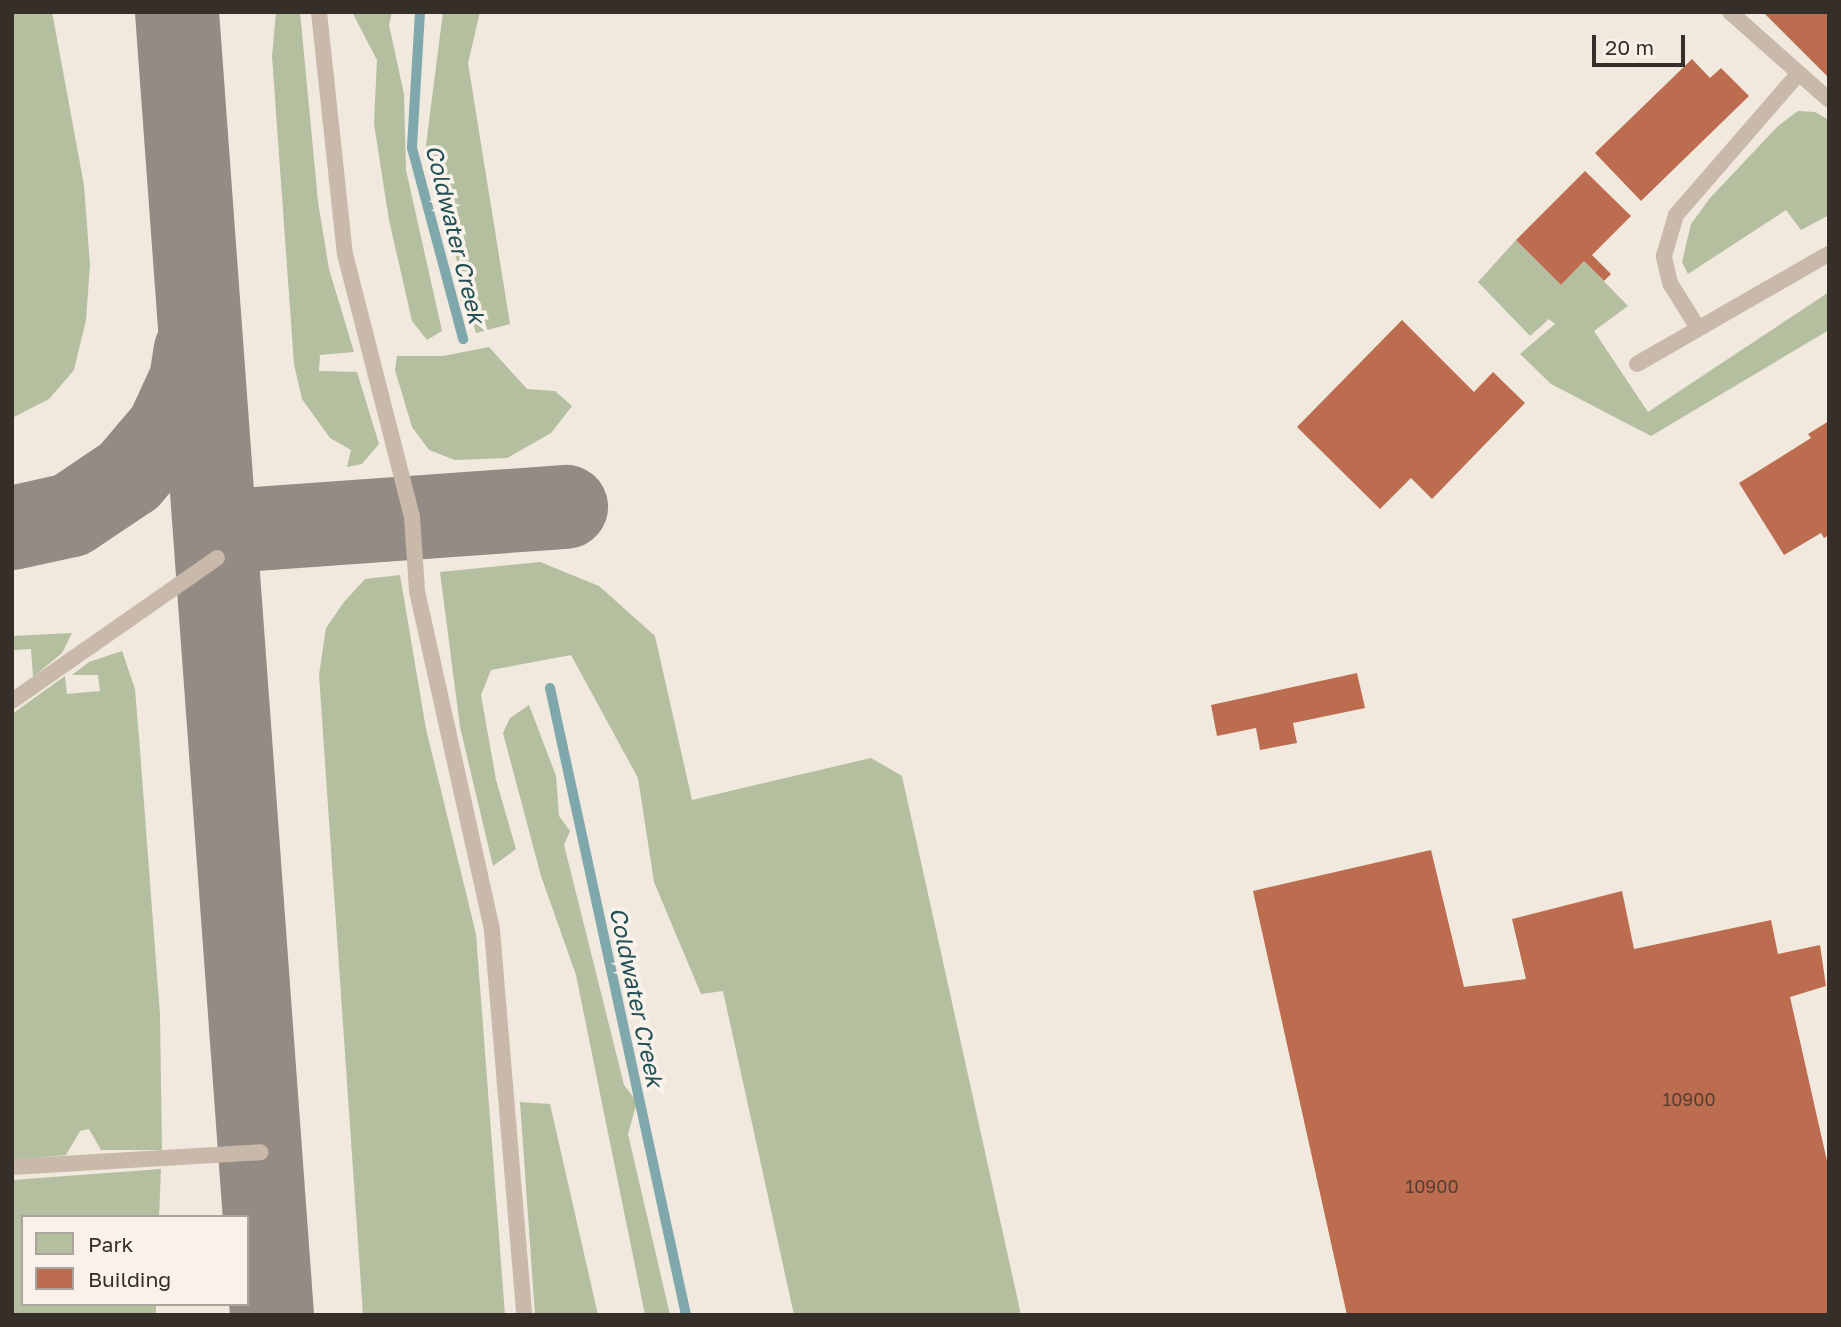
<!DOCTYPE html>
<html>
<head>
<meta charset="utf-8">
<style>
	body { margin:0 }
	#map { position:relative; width:1841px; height:1327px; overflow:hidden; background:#f1e8de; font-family:"Golos Text",sans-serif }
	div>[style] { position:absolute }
	.green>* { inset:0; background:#b3bf9f }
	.stream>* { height:10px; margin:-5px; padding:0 5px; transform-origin:5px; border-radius:5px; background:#7fa8ac }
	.taxiway>* { height:84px; margin:-42px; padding:0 42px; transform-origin:42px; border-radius:42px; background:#948b84 }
	.building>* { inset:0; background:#bd6d4f }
	.lane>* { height:16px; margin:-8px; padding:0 8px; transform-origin:8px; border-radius:8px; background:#c8b9aa }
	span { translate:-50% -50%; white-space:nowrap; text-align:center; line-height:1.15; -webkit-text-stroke:7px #f8f2ea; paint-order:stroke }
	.number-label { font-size:18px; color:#583e32 }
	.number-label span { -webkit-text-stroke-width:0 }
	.water-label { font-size:23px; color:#225055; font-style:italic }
	.frame { position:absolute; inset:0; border:14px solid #362e29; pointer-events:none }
	.legend { position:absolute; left:21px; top:1215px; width:228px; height:91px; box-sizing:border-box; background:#f8f2ea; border:2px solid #aaa49d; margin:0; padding:9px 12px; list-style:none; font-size:21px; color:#362e29 }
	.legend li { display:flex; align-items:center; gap:14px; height:35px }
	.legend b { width:35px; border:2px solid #aaa49d }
	.scale { position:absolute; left:1592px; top:35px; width:93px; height:32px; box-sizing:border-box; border:4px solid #362e29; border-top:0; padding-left:9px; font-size:21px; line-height:24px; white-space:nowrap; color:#362e29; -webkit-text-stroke:5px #f8f2ea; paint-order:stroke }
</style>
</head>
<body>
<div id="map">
	<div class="green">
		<i style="clip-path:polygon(12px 12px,52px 12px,84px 185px,90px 265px,86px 320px,74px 370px,49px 399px,12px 418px)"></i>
		<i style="clip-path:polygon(276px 12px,300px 12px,318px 202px,329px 269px,354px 352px,320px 355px,319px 371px,357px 372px,379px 444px,362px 464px,347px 467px,351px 450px,330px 438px,302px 399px,294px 364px,272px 56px)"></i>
		<i style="clip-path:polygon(352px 12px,392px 12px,389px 25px,404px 94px,406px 170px,442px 331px,427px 340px,412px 321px,389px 220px,374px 124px,377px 60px)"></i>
		<i style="clip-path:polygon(443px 12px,480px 12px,468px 63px,510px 324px,476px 333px,426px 145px)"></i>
		<i style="clip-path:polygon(1798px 111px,1815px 112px,1829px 120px,1829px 215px,1801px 230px,1786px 210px,1688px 274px,1682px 262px,1691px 224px,1710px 198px,1778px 126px)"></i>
		<i style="clip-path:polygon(1516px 240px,1561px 285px,1584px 261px,1628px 306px,1594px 331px,1648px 412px,1829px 292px,1829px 330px,1651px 436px,1551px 384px,1520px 354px,1555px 324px,1549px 319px,1530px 336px,1478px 282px)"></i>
		<i style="clip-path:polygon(489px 347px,527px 389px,555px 391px,572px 406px,551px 433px,507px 458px,455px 460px,429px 450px,412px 427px,395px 370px,397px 356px,443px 356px)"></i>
		<i style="clip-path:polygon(540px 562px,599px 586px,655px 636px,692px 800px,871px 758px,902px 776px,1021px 1315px,794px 1315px,723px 991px,701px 994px,654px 882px,638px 778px,571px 655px,491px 670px,481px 695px,496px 780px,516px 849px,493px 866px,460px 727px,440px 572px)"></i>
		<i style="clip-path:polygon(400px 575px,426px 729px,476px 934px,505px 1315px,363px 1315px,319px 675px,326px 628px,344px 602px,365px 579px)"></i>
		<i style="clip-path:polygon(72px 633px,62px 653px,33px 677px,31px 649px,14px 650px,12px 690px,12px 636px)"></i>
		<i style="clip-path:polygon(122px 651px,135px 689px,140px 750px,160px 1015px,162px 1150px,101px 1150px,89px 1129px,80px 1131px,66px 1155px,12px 1160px,12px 714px,65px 676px,67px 694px,100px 691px,98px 675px,72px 675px,89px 662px)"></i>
		<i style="clip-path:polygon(529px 705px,556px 776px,559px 816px,570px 831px,564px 845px,624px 1085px,637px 1102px,628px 1134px,670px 1315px,645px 1315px,576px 975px,541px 876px,503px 733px,510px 718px)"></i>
		<i style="clip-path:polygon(520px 1102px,550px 1104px,598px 1315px,535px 1315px)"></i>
		<i style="clip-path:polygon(161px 1169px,159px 1217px,23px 1217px,23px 1304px,156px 1304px,156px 1315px,12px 1315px,12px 1180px)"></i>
	</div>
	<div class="stream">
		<i style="left:420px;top:12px;width:136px;rotate:93.4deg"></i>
		<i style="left:412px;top:148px;width:198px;rotate:75deg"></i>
		<i style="left:550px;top:688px;width:642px;rotate:77.76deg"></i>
	</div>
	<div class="taxiway">
		<i style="left:177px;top:12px;width:1306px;rotate:85.83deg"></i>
		<i style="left:12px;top:528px;width:60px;rotate:-12.4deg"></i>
		<i style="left:71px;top:515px;width:70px;rotate:-33.9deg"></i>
		<i style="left:129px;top:476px;width:60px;rotate:-49.7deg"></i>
		<i style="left:168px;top:430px;width:55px;rotate:-65.3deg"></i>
		<i style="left:191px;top:380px;width:30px;rotate:-81deg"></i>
		<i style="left:215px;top:532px;width:352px;rotate:-4.1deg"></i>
	</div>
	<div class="building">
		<i style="clip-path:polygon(1763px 12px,1829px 12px,1829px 78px)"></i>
		<i style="clip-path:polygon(1692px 59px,1710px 78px,1721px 68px,1749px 96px,1641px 201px,1595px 153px)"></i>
		<i style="clip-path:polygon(1585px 171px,1631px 216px,1592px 255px,1611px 274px,1604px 281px,1584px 261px,1561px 285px,1516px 240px)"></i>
		<i style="clip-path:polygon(1402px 320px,1474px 392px,1493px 372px,1525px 403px,1432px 499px,1411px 478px,1380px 509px,1297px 427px)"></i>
		<i style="clip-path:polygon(1829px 421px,1829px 535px,1824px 538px,1821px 533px,1784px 555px,1739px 483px,1811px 438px,1808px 434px)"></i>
		<i style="clip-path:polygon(1357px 673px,1365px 708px,1293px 723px,1297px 743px,1260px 750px,1256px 728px,1217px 736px,1211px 705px)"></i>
		<i style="clip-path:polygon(1431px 850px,1464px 987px,1526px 979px,1512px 919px,1622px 891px,1634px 949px,1771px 920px,1778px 954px,1820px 945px,1826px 986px,1790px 997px,1829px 1170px,1829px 1315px,1347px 1315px,1253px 891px)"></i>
	</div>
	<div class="lane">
		<i style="left:319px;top:12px;width:243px;rotate:83.9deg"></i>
		<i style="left:345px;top:254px;width:271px;rotate:75.7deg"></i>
		<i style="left:412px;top:517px;width:74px;rotate:86.1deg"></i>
		<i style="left:417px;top:591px;width:347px;rotate:77.5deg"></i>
		<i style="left:492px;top:930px;width:386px;rotate:85.2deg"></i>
		<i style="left:1730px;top:12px;width:132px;rotate:41.6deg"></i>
		<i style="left:1698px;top:328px;width:53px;rotate:-121.9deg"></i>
		<i style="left:1670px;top:283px;width:28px;rotate:-103deg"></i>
		<i style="left:1664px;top:256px;width:43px;rotate:-73.7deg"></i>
		<i style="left:1676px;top:215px;width:186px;rotate:-49.1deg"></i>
		<i style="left:1637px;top:364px;width:220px;rotate:-29.9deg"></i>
		<i style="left:12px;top:701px;width:250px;rotate:-34.9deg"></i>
		<i style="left:12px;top:1167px;width:249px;rotate:-3.4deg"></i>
	</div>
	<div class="number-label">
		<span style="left:1689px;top:1099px">10900</span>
		<span style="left:1432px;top:1186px">10900</span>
	</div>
	<div class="water-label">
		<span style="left:456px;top:234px;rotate:76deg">Coldwater Creek</span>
		<span style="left:637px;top:997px;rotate:78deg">Coldwater Creek</span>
	</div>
	<div class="frame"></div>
	<ul class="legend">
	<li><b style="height:19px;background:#b3bf9f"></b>Park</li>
	<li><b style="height:19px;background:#bd6d4f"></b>Building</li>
	</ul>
	<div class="scale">20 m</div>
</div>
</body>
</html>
